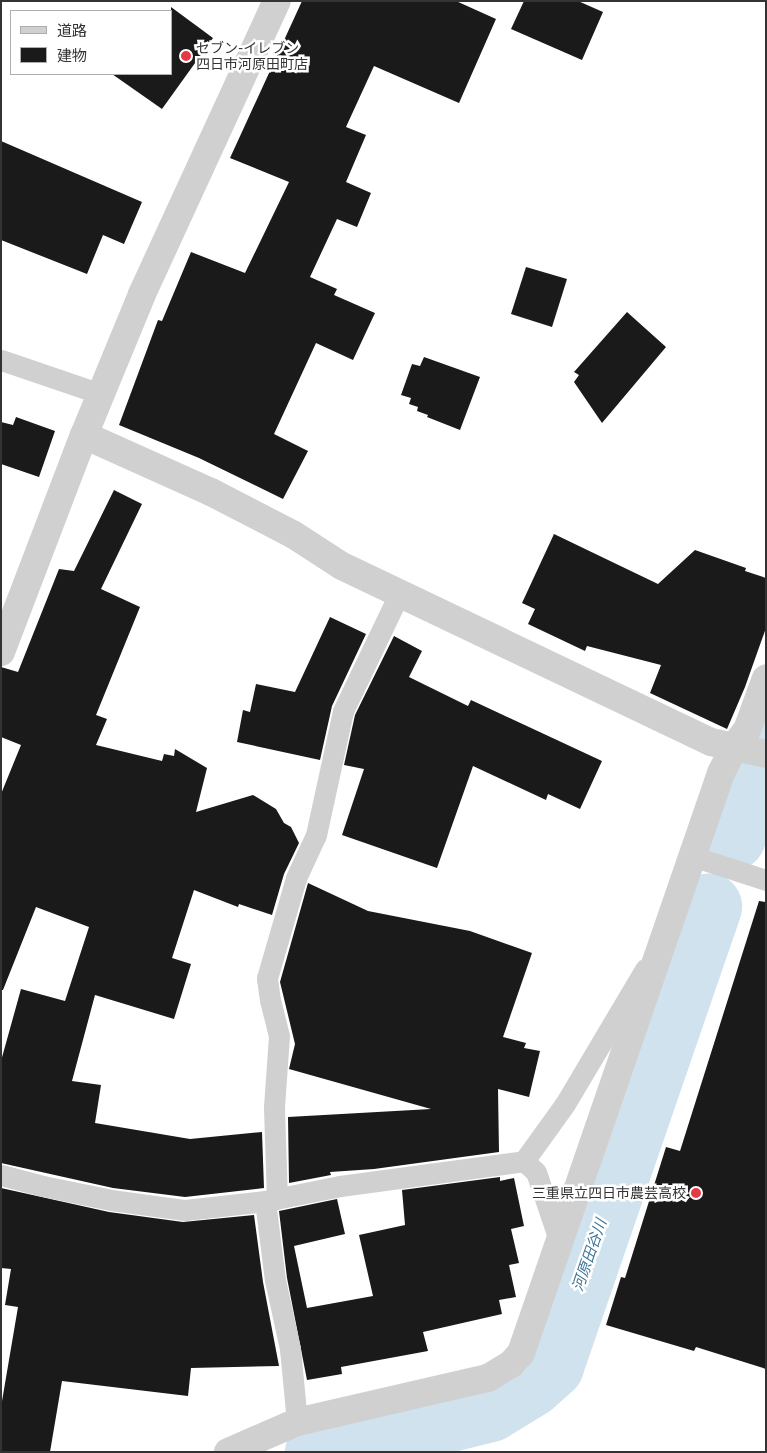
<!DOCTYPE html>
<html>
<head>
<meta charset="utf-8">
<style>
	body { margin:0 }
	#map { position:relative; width:767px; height:1453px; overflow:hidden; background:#fff; font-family:"Public Sans","Noto Sans JP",sans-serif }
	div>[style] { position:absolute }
	.river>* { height:66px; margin:-33px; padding:0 33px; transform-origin:33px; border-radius:33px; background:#cfe2ee }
	.building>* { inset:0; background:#1a1a1a }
	.service>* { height:21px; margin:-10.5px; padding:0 10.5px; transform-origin:10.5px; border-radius:10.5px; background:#d0d0d0 }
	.minor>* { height:28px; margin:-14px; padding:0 14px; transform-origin:14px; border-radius:14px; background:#d0d0d0 }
	.dots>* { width:14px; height:14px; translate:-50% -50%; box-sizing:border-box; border:2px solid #fff; border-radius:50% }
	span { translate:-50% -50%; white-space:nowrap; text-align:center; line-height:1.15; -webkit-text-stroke:5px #fff; paint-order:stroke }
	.poi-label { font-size:14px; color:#333 }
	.left { translate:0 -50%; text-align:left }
	.right { translate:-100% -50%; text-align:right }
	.water-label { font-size:15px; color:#3f7597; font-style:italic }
	.frame { position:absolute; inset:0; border:2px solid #333; pointer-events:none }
	.legend { position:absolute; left:10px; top:10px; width:162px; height:65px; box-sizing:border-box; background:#fff; border:1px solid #adadad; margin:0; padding:6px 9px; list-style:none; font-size:15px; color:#333 }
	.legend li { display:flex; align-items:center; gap:10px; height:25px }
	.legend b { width:25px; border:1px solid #adadad }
</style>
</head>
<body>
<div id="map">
	<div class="river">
		<i style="left:733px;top:837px;width:98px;rotate:-70.3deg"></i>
		<i style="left:318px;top:1452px;width:177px;rotate:-14deg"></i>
		<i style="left:490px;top:1409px;width:48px;rotate:-31.4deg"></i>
		<i style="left:531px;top:1384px;width:27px;rotate:-42deg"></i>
		<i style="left:551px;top:1366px;width:486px;rotate:-71deg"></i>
	</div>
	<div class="building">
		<i style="clip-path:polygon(302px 1px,456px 1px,496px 19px,459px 103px,374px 66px,346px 127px,366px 135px,346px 182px,371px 193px,357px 227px,337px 219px,310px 277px,337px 289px,334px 295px,375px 313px,353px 360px,316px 343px,274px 434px,308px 451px,283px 499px,199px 458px,119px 425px,158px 320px,162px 321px,191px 252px,245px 273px,289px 182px,230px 158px)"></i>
		<i style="clip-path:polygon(524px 1px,578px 1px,603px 12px,582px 60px,511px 29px)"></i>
		<i style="clip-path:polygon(171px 7px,213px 38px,162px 109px,112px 74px,171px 74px)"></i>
		<i style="clip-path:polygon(1px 141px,142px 202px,124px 244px,103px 235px,87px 274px,1px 240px)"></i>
		<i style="clip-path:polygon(526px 267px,567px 279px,552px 327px,511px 314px)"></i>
		<i style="clip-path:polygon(627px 312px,666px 347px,602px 423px,574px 382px,579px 375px,574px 372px)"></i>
		<i style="clip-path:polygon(424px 357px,480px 377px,460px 430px,427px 417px,428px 415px,417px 411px,418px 407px,409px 404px,411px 398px,401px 395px,412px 364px,420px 366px)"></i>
		<i style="clip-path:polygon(16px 417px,55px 431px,39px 477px,1px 464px,1px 422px,13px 425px)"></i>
		<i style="clip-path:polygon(114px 490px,142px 504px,101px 589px,140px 607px,96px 715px,107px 719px,96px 745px,162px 761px,164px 754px,174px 756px,175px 749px,207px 768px,196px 812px,253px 795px,276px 809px,284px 823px,291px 827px,299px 843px,284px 874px,272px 915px,239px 904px,238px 907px,194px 890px,172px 958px,191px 964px,174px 1019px,95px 995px,72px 1081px,101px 1085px,95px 1123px,190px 1139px,262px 1132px,264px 1188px,185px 1197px,113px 1188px,1px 1163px,1px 1061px,21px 989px,65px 1001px,89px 927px,36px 907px,3px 990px,1px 990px,1px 794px,21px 745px,1px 737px,1px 667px,18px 672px,59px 569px,74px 571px)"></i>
		<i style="clip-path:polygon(554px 534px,658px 584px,695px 550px,746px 568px,745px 571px,766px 578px,766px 628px,745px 687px,727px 729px,650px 693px,661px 665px,587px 646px,585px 651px,528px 624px,535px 609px,522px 603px)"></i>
		<i style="clip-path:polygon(330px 617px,366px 634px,332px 706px,320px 760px,237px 742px,243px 710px,250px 712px,256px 684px,295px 692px)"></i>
		<i style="clip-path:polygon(394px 636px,422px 651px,409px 677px,468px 706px,471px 700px,602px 761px,580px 809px,548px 794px,546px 800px,473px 766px,437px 868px,342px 835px,364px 769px,344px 765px,355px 715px)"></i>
		<i style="clip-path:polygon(308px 883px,368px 911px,470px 931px,532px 953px,503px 1037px,526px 1043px,524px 1048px,540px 1051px,529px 1097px,498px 1089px,499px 1152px,374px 1169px,330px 1172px,331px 1175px,289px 1183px,288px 1117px,431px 1109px,289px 1069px,295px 1044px,280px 982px)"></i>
		<i style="clip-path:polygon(759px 901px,766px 902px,766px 1369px,696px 1347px,694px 1351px,606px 1325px,621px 1277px,625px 1278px,666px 1147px,680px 1151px)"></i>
		<i style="clip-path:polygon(500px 1177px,500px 1181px,514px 1178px,524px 1226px,511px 1229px,519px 1263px,509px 1265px,516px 1297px,499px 1300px,502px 1314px,423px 1332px,428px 1351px,341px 1367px,342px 1374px,307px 1380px,287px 1278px,279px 1211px,337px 1199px,345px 1234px,294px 1246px,307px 1308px,373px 1296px,359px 1235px,405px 1225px,402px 1190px)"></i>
		<i style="clip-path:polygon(1px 1188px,109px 1212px,183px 1222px,254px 1215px,263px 1282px,279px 1366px,191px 1368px,188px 1396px,62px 1381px,50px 1452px,1px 1452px,1px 1407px,18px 1307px,5px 1305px,11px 1269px,1px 1268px)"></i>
	</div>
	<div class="service">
		<i style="left:1px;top:360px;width:106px;rotate:18.8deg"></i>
		<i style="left:692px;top:856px;width:78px;rotate:18deg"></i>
		<i style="left:524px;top:1161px;width:16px;rotate:43deg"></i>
		<i style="left:536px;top:1172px;width:72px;rotate:71.3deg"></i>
		<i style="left:1px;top:1175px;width:43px;rotate:14.7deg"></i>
		<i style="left:43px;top:1186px;width:69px;rotate:11.6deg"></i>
		<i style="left:111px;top:1200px;width:75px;rotate:7.7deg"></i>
		<i style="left:185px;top:1210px;width:81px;rotate:-6.4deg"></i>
		<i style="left:265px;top:1201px;width:76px;rotate:-11.3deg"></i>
		<i style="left:340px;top:1186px;width:186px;rotate:-7.7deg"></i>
		<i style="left:524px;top:1161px;width:70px;rotate:-54.3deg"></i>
		<i style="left:565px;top:1104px;width:157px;rotate:-59.3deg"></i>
		<i style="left:277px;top:1199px;width:92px;rotate:-91.9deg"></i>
		<i style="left:274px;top:1107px;width:71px;rotate:-86deg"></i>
		<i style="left:279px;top:1036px;width:37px;rotate:-104deg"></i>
		<i style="left:270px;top:1000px;width:22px;rotate:-98deg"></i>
		<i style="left:267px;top:978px;width:104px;rotate:-73.8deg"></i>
		<i style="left:296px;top:878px;width:47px;rotate:-65.1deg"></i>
		<i style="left:316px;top:835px;width:127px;rotate:-77.7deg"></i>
		<i style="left:343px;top:711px;width:132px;rotate:-64.4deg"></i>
		<i style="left:265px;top:1201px;width:80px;rotate:82.8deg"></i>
		<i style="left:275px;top:1280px;width:71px;rotate:77.7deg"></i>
		<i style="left:290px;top:1349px;width:73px;rotate:84.5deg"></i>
	</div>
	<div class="minor">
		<i style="left:84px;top:435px;width:139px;rotate:24.2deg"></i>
		<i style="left:211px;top:492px;width:93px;rotate:27.4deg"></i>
		<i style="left:294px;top:535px;width:57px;rotate:32.9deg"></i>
		<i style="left:342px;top:566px;width:409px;rotate:25.5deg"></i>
		<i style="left:711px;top:742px;width:56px;rotate:12.3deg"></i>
		<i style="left:1px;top:652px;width:232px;rotate:-69.1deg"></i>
		<i style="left:84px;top:435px;width:152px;rotate:-67.6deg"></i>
		<i style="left:142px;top:294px;width:323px;rotate:-65.3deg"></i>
		<i style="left:228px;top:1452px;width:75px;rotate:-23.5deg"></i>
		<i style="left:297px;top:1422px;width:196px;rotate:-13deg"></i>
		<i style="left:488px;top:1378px;width:27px;rotate:-31deg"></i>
		<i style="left:511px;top:1364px;width:15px;rotate:-48deg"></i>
		<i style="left:521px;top:1353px;width:614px;rotate:-70.97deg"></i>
		<i style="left:721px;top:773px;width:29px;rotate:-63deg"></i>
		<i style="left:734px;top:747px;width:21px;rotate:-53deg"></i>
		<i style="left:747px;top:730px;width:55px;rotate:-69.9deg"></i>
	</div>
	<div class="dots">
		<i style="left:186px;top:56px;background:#e63946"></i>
		<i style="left:696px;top:1193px;background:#e63946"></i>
	</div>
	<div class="poi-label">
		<span class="left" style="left:196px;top:56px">セブン-イレブン<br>四日市河原田町店</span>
		<span class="right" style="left:686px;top:1193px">三重県立四日市農芸高校</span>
	</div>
	<div class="water-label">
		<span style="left:589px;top:1255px;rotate:-71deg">河原田谷川</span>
	</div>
	<div class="frame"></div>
	<ul class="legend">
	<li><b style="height:6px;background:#d0d0d0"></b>道路</li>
	<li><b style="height:14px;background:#1a1a1a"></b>建物</li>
	</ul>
</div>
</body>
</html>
